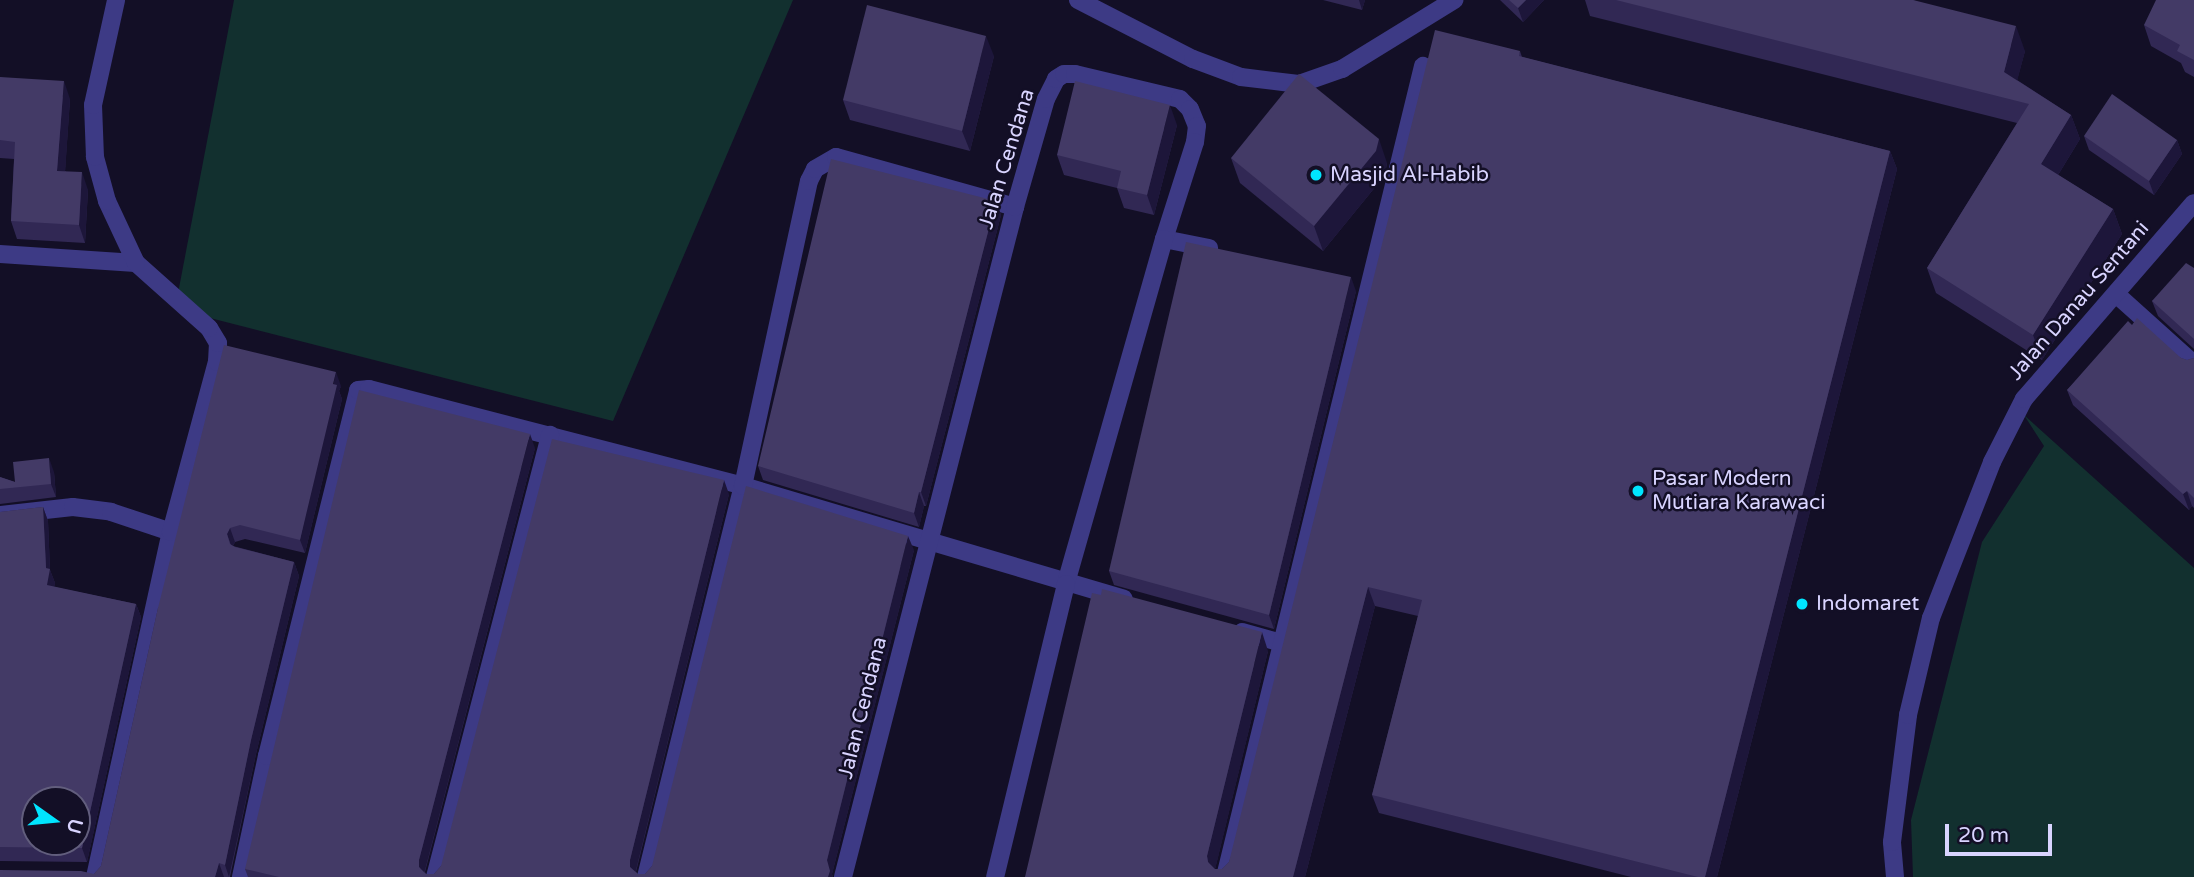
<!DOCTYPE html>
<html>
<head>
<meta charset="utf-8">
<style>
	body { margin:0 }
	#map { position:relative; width:2194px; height:877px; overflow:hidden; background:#130f26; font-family:"Varela Round",sans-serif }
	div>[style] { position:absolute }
	.green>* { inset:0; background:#12302f }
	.minor>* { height:18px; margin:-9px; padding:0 9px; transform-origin:9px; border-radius:9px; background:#3d3a85 }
	.wall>* { inset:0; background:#312854 }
	.shaded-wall>* { inset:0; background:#1d163a }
	.building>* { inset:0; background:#433a66 }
	.dots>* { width:19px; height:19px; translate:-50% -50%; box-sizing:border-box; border:4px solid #130f26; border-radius:50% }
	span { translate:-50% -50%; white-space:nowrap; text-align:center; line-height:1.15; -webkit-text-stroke:5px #130f26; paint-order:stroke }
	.street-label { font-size:21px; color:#d9d4ff }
	.poi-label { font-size:21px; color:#d9d4ff }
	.left { translate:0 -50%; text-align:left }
	.north { position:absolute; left:21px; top:786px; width:70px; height:70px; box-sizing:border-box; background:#130f26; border:2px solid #625e7d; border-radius:50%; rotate:105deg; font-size:19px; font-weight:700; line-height:28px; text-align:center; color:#d9d4ff }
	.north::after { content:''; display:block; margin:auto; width:24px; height:32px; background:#00e5ff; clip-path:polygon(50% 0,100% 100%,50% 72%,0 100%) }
	.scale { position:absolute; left:1945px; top:824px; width:107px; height:32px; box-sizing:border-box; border:4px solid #d9d4ff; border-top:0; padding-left:9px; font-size:21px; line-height:24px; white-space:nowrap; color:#d9d4ff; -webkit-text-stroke:5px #130f26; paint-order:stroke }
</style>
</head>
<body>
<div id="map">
	<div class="green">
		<i style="clip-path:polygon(234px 0,793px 0,613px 421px,175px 309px)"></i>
		<i style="clip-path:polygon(2024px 415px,2194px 568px,2194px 877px,1913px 877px,1911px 820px,1982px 542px,2044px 446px)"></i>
	</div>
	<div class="minor">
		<i style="left:1078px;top:0;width:129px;rotate:27.2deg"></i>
		<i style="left:1193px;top:59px;width:51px;rotate:20.6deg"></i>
		<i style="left:1241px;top:77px;width:58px;rotate:6.9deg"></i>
		<i style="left:1299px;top:84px;width:46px;rotate:-19.2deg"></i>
		<i style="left:1342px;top:69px;width:132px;rotate:-31.6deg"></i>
		<i style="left:1164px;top:239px;width:46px;rotate:11.3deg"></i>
		<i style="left:0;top:254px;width:136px;rotate:3.8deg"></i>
		<i style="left:2116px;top:294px;width:105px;rotate:41.9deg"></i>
		<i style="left:0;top:515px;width:73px;rotate:-6.3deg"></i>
		<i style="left:73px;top:507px;width:38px;rotate:7deg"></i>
		<i style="left:111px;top:512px;width:63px;rotate:18.4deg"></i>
		<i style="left:1242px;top:632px;width:41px;rotate:15.4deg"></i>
		<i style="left:95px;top:877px;width:353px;rotate:-77.6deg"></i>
		<i style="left:171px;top:532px;width:176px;rotate:-74.9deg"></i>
		<i style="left:217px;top:362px;width:19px;rotate:-87deg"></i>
		<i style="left:218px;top:343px;width:17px;rotate:-121deg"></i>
		<i style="left:209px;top:328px;width:98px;rotate:-138.3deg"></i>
		<i style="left:136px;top:263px;width:68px;rotate:-115.1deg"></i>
		<i style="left:107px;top:201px;width:46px;rotate:-105.3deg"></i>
		<i style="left:95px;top:157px;width:52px;rotate:-92.2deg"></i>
		<i style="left:93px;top:105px;width:107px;rotate:-77.6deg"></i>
		<i style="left:241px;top:877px;width:124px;rotate:-77.9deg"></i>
		<i style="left:267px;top:756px;width:377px;rotate:-76deg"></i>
		<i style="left:358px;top:390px;width:11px;rotate:-5deg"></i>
		<i style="left:369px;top:389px;width:386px;rotate:14.5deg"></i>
		<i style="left:743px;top:486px;width:397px;rotate:16.5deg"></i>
		<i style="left:435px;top:877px;width:457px;rotate:-75.4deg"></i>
		<i style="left:646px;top:877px;width:403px;rotate:-76.1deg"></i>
		<i style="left:743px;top:486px;width:312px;rotate:-77.8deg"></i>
		<i style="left:809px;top:181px;width:13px;rotate:-63deg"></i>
		<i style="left:815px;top:169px;width:24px;rotate:-30deg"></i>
		<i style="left:836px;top:157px;width:186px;rotate:15.6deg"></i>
		<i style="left:843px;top:877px;width:692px;rotate:-75.6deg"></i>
		<i style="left:1015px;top:207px;width:112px;rotate:-74deg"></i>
		<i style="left:1046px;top:99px;width:22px;rotate:-63deg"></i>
		<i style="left:1056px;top:79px;width:9px;rotate:-32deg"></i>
		<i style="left:1064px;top:74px;width:11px"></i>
		<i style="left:1075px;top:74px;width:108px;rotate:13.4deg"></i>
		<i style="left:1180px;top:99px;width:14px;rotate:45deg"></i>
		<i style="left:1190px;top:109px;width:18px;rotate:68deg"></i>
		<i style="left:1197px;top:126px;width:16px;rotate:97deg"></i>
		<i style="left:1195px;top:142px;width:102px;rotate:107.7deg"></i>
		<i style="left:1164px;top:239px;width:359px;rotate:105.9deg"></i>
		<i style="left:1066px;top:584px;width:301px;rotate:103.6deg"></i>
		<i style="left:1225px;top:877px;width:835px;rotate:-76.28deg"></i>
		<i style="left:1895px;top:877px;width:35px;rotate:-95deg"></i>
		<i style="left:1892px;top:842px;width:128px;rotate:-82.8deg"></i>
		<i style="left:1908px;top:715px;width:100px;rotate:-76.7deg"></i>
		<i style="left:1931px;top:618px;width:168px;rotate:-68.6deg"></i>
		<i style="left:1992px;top:462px;width:71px;rotate:-63.1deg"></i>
		<i style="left:2024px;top:399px;width:259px;rotate:-49.1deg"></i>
	</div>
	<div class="wall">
		<i style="clip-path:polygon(1323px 0,1365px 0,1362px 10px)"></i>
		<i style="clip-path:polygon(1500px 0,1544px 0,1523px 22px)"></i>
		<i style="clip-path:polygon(1585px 0,1913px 0,2025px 51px,2017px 80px,2071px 115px,2080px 139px,2058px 175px,2113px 209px,2122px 234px,2042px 360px,1936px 293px,1927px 268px,2017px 123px,1590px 16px)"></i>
		<i style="clip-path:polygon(2194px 0,2194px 77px,2185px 72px,2181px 63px,2151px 46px,2144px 25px)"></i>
		<i style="clip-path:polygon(1520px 51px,1522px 57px,1890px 151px,1897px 169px,1717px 877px,1631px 877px,1379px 813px,1372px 795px,1418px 616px,1375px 606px,1305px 877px,1025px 877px,1268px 651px,1215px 869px,1222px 869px,1229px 862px)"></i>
		<i style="clip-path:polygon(994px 56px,970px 151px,850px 120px,843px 100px)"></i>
		<i style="clip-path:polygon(0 77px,70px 99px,65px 171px,88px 190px,85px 243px,17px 239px,11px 221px,14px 159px,0 158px)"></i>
		<i style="clip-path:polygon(1177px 125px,1154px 215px,1124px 208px,1117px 188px,1064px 175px,1057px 155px)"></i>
		<i style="clip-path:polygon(2084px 136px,2177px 140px,2182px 154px,2154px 195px,2089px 150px)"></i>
		<i style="clip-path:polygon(1231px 158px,1387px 163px,1385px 175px,1323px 251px,1240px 183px)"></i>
		<i style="clip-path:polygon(996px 201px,1001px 215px,926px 506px,924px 506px,919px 527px,763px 480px,758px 466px)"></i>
		<i style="clip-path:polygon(2194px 268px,2194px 349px,2158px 316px,2152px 301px)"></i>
		<i style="clip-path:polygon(1356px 291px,1274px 629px,1114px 585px,1109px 571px)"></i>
		<i style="clip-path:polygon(2132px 325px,2181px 358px,2187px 360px,2194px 358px,2194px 508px,2192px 506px,2189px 510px,2073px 405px,2067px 390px)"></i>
		<i style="clip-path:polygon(341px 386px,339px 391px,342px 399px,305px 553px,245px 539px,235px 542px,233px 546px,294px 562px,299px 576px,256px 754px,230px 877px,0 877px,94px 874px,101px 866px,158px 608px)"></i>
		<i style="clip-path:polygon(535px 448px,425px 872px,426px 874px,434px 874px,441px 866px,729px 494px,636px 872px,638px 874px,645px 874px,652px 866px,914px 550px,832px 874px,833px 877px,248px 877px,245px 869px)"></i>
		<i style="clip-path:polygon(54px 472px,56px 497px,0 504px,0 477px,15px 482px)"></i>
		<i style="clip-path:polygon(43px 507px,48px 521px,50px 570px,55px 583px,54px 587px,136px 604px,141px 617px,87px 862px,0 861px,0 512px)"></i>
	</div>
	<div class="shaded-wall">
		<i style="clip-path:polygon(1359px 0,1365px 0,1362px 10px)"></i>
		<i style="clip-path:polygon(1526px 0,1544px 0,1523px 22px,1518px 8px)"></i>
		<i style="clip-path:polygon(2016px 26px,2025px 51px,2013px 97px,2004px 72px)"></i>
		<i style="clip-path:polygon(986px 36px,994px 56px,970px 151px,962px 131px)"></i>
		<i style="clip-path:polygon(64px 81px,70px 99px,64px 189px,57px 171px)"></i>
		<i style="clip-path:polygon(1170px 105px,1177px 125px,1154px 215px,1147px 195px)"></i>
		<i style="clip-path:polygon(2071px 115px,2080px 139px,2050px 188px,2041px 164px)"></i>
		<i style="clip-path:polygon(1379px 139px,1387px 163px,1385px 175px,1323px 251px,1314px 226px)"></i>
		<i style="clip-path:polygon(2177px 140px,2182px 154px,2154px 195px,2149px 181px)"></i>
		<i style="clip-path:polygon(1890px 151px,1897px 169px,1717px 877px,1705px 877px)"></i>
		<i style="clip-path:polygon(82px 172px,88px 190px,85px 243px,79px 225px)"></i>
		<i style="clip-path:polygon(996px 201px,1001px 215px,926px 506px,921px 492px)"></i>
		<i style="clip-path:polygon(2113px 209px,2122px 234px,2042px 360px,2033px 335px)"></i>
		<i style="clip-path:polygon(1351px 277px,1356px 291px,1274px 629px,1269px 615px)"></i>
		<i style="clip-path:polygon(336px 372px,341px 386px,339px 391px,342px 399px,305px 553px,300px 540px)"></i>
		<i style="clip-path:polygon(530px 434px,535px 448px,424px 874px,419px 867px,419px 860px)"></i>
		<i style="clip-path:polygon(49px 458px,54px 472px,56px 497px,51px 484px)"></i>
		<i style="clip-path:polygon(724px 480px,729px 494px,635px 874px,630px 867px,630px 860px)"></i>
		<i style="clip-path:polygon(2187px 491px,2192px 506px,2189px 510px,2183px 494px)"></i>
		<i style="clip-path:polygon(919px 492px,924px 506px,919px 527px,914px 513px)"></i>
		<i style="clip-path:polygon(43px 507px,48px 521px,50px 570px,55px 583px,52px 599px,47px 585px)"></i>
		<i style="clip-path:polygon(230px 528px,235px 542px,232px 548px,227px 534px)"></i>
		<i style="clip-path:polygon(908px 536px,914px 550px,832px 874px,833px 877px,828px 877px,827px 860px)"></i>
		<i style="clip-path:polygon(294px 562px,299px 576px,256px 754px,229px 877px,225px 865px,251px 740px)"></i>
		<i style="clip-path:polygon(1368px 587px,1375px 606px,1305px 877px,1293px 877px)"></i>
		<i style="clip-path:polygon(136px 604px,141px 617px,87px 862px,82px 848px)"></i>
		<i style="clip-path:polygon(1262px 632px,1268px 651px,1214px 874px,1208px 862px,1207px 856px)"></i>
		<i style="clip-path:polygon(219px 863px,224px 877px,215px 877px)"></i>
	</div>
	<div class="building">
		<i style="clip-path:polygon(1509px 0,1526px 0,1518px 8px)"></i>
		<i style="clip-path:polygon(1616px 0,1913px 0,2016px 26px,2004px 72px,2071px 115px,2041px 164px,2113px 209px,2033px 335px,1927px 268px,2029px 104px)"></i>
		<i style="clip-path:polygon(2156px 0,2194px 0,2194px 60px,2177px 51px,2180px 45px,2144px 25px)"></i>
		<i style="clip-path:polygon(867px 5px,986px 36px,962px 131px,843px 100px)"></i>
		<i style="clip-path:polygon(1435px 30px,1520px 51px,1519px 56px,1890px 151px,1705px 877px,1698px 877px,1372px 795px,1422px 600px,1368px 587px,1293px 877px,1025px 877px,1092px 593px,1101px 595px,1102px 589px,1262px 632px,1207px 856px,1208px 862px,1215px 869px,1222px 869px,1229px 862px)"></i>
		<i style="clip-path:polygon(1299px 74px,1379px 139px,1376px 151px,1314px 226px,1231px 158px)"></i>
		<i style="clip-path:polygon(0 77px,64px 81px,57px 171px,82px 172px,79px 225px,11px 221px,15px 142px,0 140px)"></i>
		<i style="clip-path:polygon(1075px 81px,1170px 105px,1147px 195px,1117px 188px,1121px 171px,1057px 155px)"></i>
		<i style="clip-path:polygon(2112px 94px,2177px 140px,2149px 181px,2084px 136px)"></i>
		<i style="clip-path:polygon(831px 159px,996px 201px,921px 492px,919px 492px,914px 513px,758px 466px)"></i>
		<i style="clip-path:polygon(1186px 242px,1351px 277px,1269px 615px,1109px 571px)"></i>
		<i style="clip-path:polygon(2186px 263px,2194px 268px,2194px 339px,2152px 301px)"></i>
		<i style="clip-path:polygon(2137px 318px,2181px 358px,2187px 360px,2194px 358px,2194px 498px,2187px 491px,2183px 494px,2067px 390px,2128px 321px,2132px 325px)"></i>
		<i style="clip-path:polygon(224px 345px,336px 372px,333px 384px,337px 385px,300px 540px,240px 525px,230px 528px,227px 534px,230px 544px,235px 547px,294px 562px,251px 740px,225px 865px,219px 863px,215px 877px,0 877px,0 870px,81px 871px,94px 874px,101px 866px,158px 608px)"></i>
		<i style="clip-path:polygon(359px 390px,530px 434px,419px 860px,419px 867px,426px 874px,434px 874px,441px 866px,552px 439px,724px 480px,630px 860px,630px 867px,638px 874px,645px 874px,652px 866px,746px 486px,908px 536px,827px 860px,830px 871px,828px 877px,279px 877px,245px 869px)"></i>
		<i style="clip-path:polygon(49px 458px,51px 484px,0 489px,0 477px,15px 482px,13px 462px)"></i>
		<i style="clip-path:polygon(evenodd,43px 507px,46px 568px,50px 569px,47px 585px,136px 604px,82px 848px,0 847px,0 512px,43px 507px,35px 800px,77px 800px,77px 842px,35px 842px,35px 800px)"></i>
	</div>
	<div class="dots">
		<i style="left:1316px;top:175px;background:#00e5ff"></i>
		<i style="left:1638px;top:491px;background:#00e5ff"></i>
		<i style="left:1802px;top:604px;background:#00e5ff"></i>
	</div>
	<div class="street-label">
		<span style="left:1007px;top:159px;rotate:-73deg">Jalan Cendana</span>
		<span style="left:2079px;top:301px;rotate:-49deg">Jalan Danau Sentani</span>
		<span style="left:863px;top:708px;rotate:-76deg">Jalan Cendana</span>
	</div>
	<div class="poi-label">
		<span class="left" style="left:1330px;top:175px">Masjid Al-Habib</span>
		<span class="left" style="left:1652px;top:491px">Pasar Modern<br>Mutiara Karawaci</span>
		<span class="left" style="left:1816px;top:604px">Indomaret</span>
	</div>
	<div class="north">U</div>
	<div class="scale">20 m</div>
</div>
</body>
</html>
